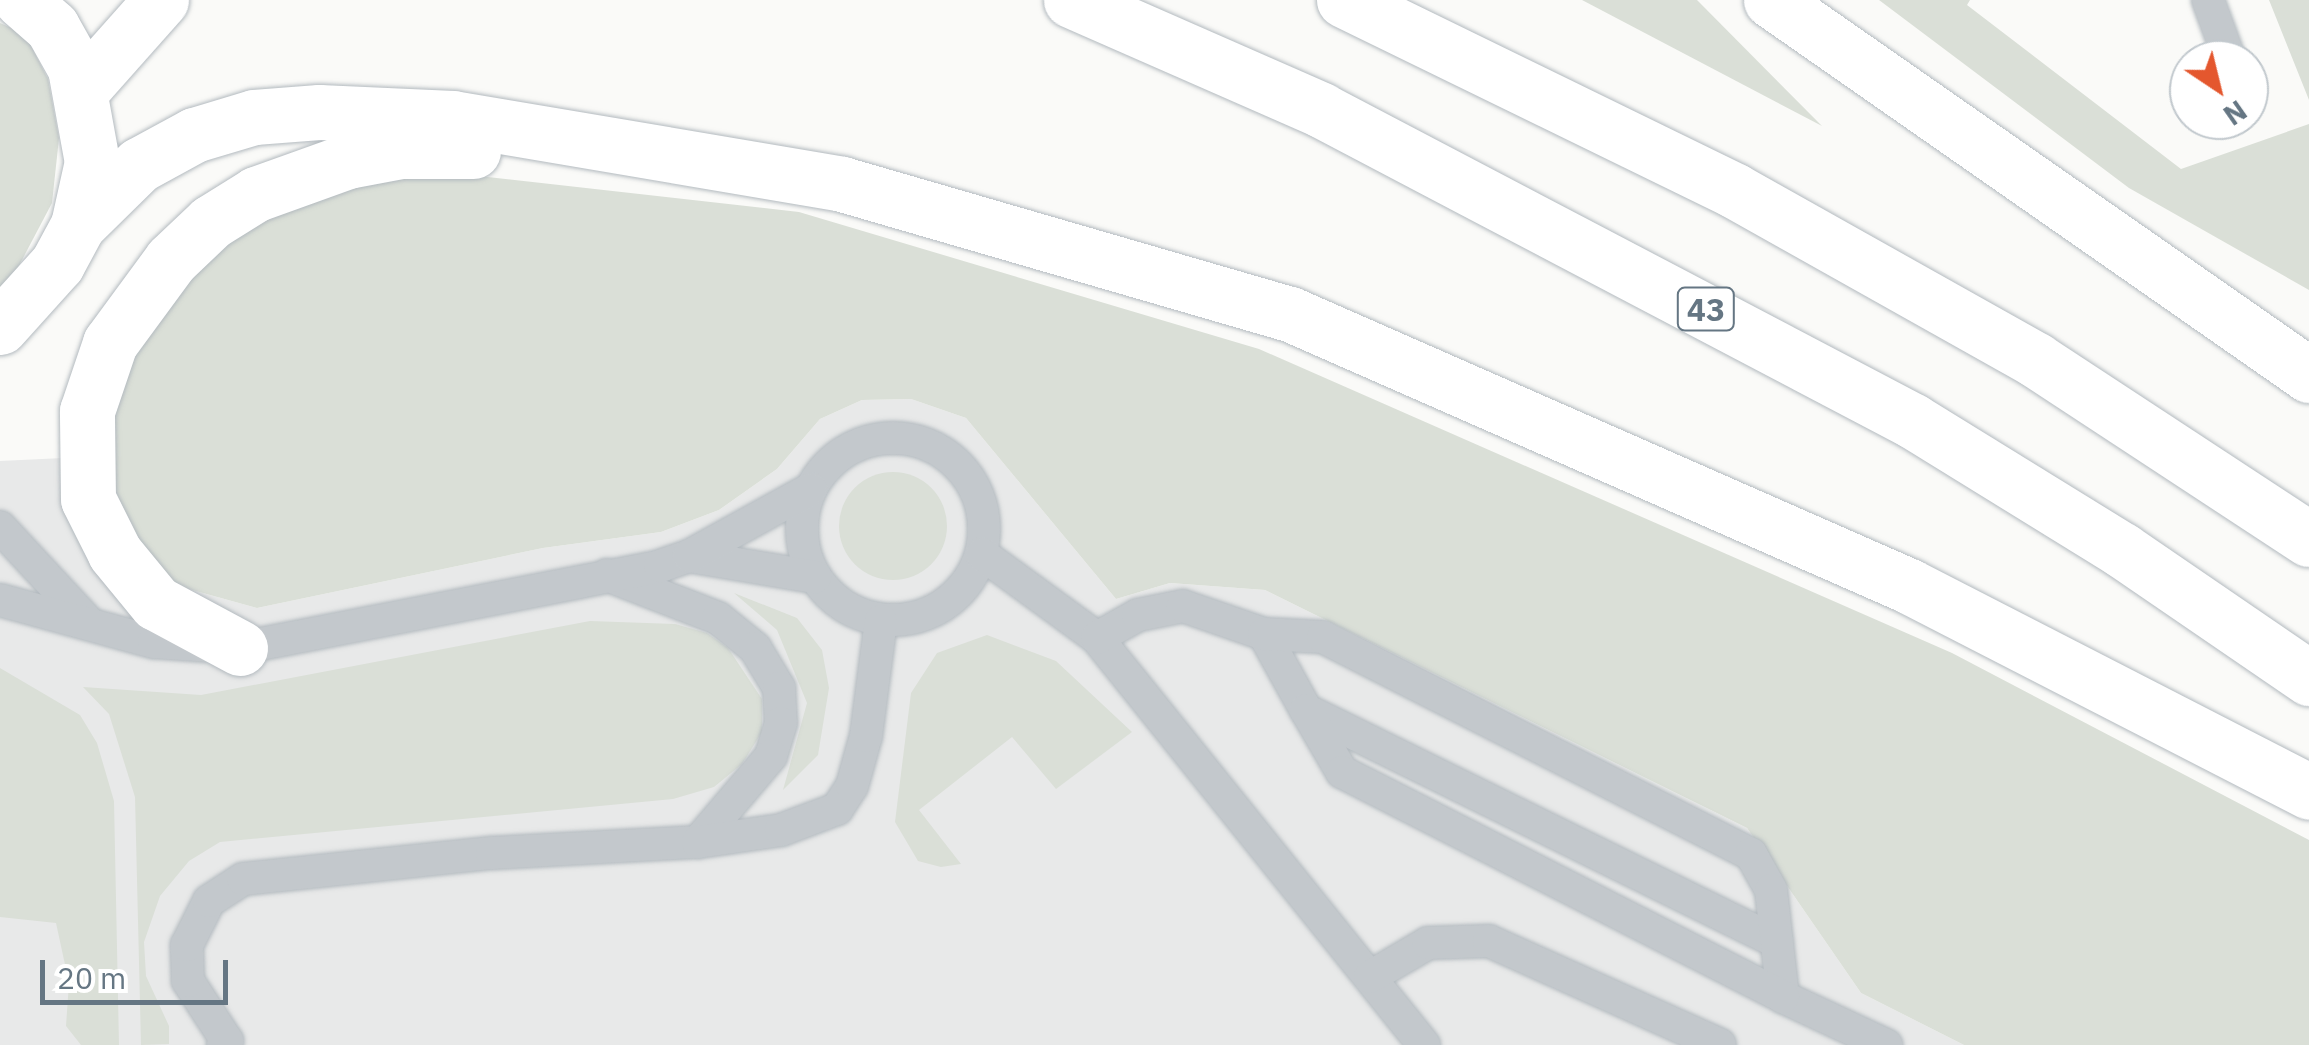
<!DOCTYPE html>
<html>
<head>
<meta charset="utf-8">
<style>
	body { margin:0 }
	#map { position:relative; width:2309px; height:1045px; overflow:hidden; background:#fafaf8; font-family:"IBM Plex Sans",sans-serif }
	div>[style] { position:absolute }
	.built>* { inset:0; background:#e8e9e9 }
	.green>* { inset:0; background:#dadfd7 }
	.round { border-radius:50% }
	.roads { filter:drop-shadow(0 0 2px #b3babf) drop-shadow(0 0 2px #b3babf) }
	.lane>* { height:32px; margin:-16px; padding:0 16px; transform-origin:16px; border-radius:16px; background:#c3c8cc }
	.lane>.ring { margin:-16px; padding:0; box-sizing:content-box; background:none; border:32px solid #c3c8cc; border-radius:50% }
	.secondary>* { height:55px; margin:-27.5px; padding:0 27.5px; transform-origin:27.5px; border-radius:27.5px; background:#fff }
	.highway>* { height:55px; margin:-27.5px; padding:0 27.5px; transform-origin:27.5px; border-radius:27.5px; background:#fff }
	span { translate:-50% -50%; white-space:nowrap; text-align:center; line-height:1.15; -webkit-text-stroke:10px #fff; paint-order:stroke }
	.shield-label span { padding:2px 8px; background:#fff; border:2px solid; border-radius:8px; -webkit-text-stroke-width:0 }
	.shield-label { font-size:32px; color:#657683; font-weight:700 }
	.north { position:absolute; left:2169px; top:40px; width:100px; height:100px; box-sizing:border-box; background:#fff; border:2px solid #c1c8cd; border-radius:50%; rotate:145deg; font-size:28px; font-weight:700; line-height:40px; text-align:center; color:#657683 }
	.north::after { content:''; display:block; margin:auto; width:35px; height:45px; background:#e4572e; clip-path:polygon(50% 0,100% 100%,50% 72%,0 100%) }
	.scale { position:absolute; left:40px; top:960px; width:188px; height:45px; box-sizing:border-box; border:5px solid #657683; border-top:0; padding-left:12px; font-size:30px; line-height:35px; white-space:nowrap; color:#657683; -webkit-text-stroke:8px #fff; paint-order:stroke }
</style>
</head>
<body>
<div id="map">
	<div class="built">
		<i style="clip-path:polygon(911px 399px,966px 418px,1116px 599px,1170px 583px,1265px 590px,1747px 828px,1861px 993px,1964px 1045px,0 1045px,0 461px,105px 456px,174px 585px,257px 608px,543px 548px,661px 532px,719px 510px,777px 469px,820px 419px,862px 400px)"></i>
	</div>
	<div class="green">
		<i style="clip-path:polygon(1582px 0,1697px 0,1822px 126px)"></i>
		<i style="clip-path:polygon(1879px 0,1970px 0,1967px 5px,2181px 169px,2309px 124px,2309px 290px,2129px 188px)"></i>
		<i style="clip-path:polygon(2269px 0,2309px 0,2309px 100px)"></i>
		<i style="clip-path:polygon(0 23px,25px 34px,48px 79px,59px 138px,52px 203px,13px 277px,0 288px)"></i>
		<i style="clip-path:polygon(443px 172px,799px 212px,1259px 349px,1952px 653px,2309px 840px,2309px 1045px,1964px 1045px,1861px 993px,1747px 828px,1265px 590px,1170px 583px,1116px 599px,966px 418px,911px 399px,862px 400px,820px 419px,777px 469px,719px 510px,661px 532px,543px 548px,257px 608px,174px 585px,141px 551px,108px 479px,113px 417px,134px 357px,170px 293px,248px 225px,348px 183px)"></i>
		<i class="round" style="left:839px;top:472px;width:108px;height:108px"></i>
		<i style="clip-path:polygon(734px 593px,797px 618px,822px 650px,829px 688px,818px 755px,783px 790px,807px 703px,777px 630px)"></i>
		<i style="clip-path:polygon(590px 621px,675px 624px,707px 633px,728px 648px,762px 699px,762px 732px,742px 764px,714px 787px,673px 799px,220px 842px,189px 861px,160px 896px,144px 942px,146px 976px,169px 1026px,169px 1044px,141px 1045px,135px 797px,109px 714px,83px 687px,201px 695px)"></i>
		<i style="clip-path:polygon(987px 635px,1056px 661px,1132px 732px,1056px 789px,1012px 737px,919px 810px,961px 864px,941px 867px,918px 861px,895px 822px,911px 693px,937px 653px)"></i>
		<i style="clip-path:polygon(0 668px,80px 715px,97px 743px,114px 801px,119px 1045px,81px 1045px,66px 1026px,69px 983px,56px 923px,0 917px)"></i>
	</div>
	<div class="roads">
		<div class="lane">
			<i style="left:2208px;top:0;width:64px;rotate:69.9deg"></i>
			<i class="ring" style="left:802px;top:438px;width:150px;height:150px"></i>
			<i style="left:0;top:527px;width:128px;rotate:47.2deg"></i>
			<i style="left:982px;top:554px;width:142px;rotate:36.1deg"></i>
			<i style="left:1097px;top:638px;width:522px;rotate:51.22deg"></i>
			<i style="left:689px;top:556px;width:128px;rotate:9.5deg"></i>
			<i style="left:607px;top:575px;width:119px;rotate:21.2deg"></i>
			<i style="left:718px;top:618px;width:48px;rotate:39deg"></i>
			<i style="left:755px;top:648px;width:47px;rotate:59deg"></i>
			<i style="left:779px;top:688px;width:35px;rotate:87deg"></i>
			<i style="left:781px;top:723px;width:34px;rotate:107deg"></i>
			<i style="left:771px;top:756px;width:113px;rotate:130.3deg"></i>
			<i style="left:0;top:600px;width:160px;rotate:15.3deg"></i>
			<i style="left:154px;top:642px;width:86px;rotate:4deg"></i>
			<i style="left:240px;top:648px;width:428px;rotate:-11deg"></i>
			<i style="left:660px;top:566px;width:31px;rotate:-19deg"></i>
			<i style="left:689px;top:556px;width:139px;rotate:-28.8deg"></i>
			<i style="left:1264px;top:634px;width:87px;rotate:61.1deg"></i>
			<i style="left:1306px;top:710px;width:525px;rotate:26.22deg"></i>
			<i style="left:1097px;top:638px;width:47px;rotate:-29.3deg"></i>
			<i style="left:1138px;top:615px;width:46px;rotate:-11.3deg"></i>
			<i style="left:1183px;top:606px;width:86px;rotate:19.1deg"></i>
			<i style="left:1264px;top:634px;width:59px;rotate:2.9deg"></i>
			<i style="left:1323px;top:637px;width:480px;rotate:26.9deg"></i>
			<i style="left:1751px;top:854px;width:41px;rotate:60.9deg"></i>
			<i style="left:1771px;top:890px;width:108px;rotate:83.6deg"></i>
			<i style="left:1783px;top:997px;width:114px;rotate:25deg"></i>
			<i style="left:1306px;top:710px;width:72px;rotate:59.9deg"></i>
			<i style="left:1342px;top:772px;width:495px;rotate:27deg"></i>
			<i style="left:1370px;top:977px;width:67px;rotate:-30.4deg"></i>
			<i style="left:1428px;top:943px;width:61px;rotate:-1.9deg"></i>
			<i style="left:1489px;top:941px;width:253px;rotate:24.2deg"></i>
			<i style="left:223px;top:1045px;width:6px;rotate:-45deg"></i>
			<i style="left:227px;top:1041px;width:72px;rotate:-123deg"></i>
			<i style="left:188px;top:981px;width:36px;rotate:-92deg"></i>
			<i style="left:187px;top:945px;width:49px;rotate:-63.4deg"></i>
			<i style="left:209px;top:901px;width:40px;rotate:-32.9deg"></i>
			<i style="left:243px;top:879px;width:250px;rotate:-6deg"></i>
			<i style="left:492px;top:853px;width:206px;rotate:-3.1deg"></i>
			<i style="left:698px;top:842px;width:84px;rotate:-8.2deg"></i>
			<i style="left:781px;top:830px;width:60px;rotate:-20.6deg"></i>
			<i style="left:837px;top:809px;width:27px;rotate:-57deg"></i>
			<i style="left:852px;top:786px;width:52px;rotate:-74.4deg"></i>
			<i style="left:866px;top:736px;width:116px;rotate:-82.6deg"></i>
		</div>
		<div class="secondary">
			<i style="left:82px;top:89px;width:119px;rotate:-48.4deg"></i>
			<i style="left:0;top:327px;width:85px;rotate:-47.9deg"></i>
			<i style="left:57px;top:264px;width:44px;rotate:-61.7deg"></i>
			<i style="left:78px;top:225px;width:65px;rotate:-77.5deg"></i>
			<i style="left:92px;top:162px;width:96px;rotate:-100.3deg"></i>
			<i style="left:75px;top:68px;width:47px;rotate:-119.3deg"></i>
			<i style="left:52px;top:27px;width:41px;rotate:-138.9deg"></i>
		</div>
		<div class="highway">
			<i style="left:1071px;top:0;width:273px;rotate:23.7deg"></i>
			<i style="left:1321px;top:110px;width:669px;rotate:27.71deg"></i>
			<i style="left:1913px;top:421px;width:246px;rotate:31.7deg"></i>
			<i style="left:2122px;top:550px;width:227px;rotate:34.4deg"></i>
			<i style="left:1344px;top:0;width:435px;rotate:26deg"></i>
			<i style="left:1735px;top:191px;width:345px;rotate:29.3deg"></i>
			<i style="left:2036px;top:360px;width:326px;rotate:33.3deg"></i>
			<i style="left:1771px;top:0;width:656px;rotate:34.88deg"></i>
			<i style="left:78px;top:225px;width:86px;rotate:-44.5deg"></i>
			<i style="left:139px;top:165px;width:63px;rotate:-28.6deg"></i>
			<i style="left:194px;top:135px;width:63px;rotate:-16.7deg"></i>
			<i style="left:254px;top:117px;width:65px;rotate:-4.4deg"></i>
			<i style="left:319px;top:112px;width:134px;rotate:2.6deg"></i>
			<i style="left:453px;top:118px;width:395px;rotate:9.6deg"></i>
			<i style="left:842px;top:184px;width:466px;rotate:16.2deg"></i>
			<i style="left:1290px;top:314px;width:676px;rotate:23.72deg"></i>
			<i style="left:1909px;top:586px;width:450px;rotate:27.2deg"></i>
			<i style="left:240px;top:648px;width:95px;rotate:-151.8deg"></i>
			<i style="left:156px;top:603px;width:65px;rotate:-129.4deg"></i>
			<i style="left:115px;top:553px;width:60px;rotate:-116.6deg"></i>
			<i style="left:88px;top:499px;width:88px;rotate:-90.7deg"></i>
			<i style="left:87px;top:411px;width:72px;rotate:-71.3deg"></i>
			<i style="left:110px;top:343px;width:103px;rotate:-53.7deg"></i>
			<i style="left:171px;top:260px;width:55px;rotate:-43.5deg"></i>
			<i style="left:211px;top:222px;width:53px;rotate:-31.9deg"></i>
			<i style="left:256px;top:194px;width:98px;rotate:-19.7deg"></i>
			<i style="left:348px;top:161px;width:54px;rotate:-10.7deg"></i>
			<i style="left:401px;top:151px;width:72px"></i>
		</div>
	</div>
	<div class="shield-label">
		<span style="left:1706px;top:309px">43</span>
	</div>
	<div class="north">N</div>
	<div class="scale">20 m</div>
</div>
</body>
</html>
